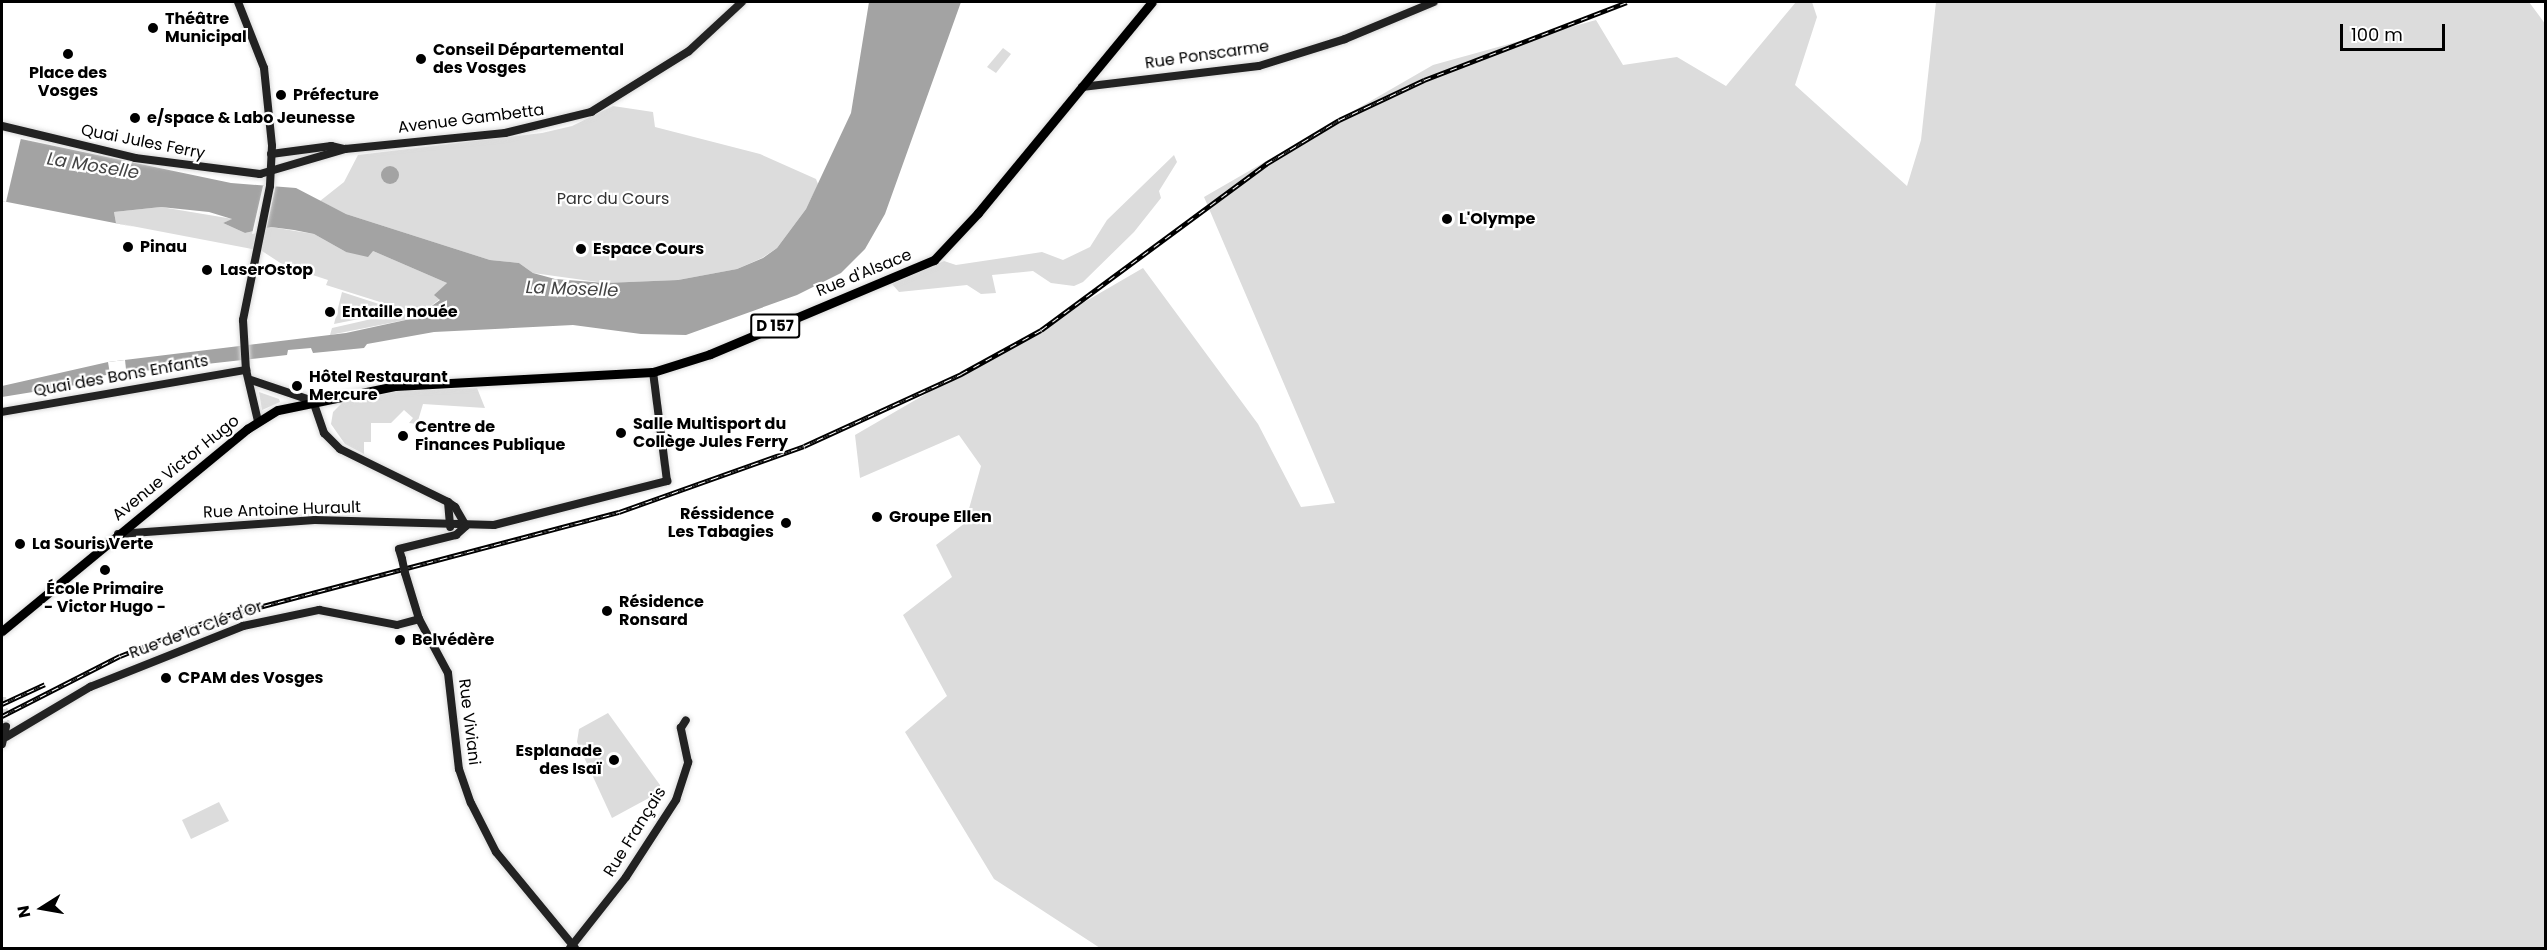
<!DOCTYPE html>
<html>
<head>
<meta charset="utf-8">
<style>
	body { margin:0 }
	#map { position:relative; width:2547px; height:950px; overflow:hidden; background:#fff; font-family:Poppins,sans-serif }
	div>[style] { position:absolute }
	.green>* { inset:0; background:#dcdcdc }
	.water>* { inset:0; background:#a3a3a3 }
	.round { border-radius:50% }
	.pier>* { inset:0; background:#fff }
	.secondary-tunnel>* { height:8px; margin-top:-4px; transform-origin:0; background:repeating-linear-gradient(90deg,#d9d9d9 0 8px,transparent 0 12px) }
	.roads { filter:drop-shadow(0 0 2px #dbdbdb) drop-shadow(0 0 2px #dbdbdb) }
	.secondary>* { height:8px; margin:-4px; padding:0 4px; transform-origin:4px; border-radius:4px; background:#222 }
	.primary>* { height:9px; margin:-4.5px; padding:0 4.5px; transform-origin:4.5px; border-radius:4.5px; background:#000 }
	.rail>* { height:4.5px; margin-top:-2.25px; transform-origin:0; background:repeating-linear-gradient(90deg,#fff 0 7px,#000 0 14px); box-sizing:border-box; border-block:2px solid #000 }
	.secondary-bridge>* { height:8px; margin:-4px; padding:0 4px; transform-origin:4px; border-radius:4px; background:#222 }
	.dots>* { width:16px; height:16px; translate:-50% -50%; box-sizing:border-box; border:3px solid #fff; border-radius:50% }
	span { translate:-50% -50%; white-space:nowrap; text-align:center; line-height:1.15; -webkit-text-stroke:4.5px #fff; paint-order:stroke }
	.shield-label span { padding:2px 4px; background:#fff; border:2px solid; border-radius:4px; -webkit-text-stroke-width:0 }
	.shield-label { font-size:15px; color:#000; font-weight:700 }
	.poi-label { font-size:16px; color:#000; font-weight:700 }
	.left { translate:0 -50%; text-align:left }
	.right { translate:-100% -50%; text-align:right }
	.street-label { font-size:16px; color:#000 }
	.park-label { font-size:16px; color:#333 }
	.water-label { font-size:18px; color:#444; font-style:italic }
	.frame { position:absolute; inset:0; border:3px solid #000; pointer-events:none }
	.north { position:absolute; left:12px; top:878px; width:60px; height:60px; -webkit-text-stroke:4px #fff; paint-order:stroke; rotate:259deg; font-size:16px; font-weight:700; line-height:24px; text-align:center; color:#000 }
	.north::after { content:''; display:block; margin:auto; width:21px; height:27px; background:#000; clip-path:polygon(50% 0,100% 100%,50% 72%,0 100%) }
	.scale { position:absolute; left:2340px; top:24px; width:105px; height:27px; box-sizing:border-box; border:3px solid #000; border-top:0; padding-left:8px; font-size:18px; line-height:21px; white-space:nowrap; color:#000; -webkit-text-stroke:4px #fff; paint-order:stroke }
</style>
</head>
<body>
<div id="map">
	<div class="green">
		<i style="clip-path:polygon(1796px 2px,1812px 2px,1817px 17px,1795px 85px,1907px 186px,1921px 140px,1936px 2px,2529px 2px,2546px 25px,2545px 948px,1100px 948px,994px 879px,905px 732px,947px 696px,903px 615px,952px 577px,936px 545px,965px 523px,981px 466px,959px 435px,860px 478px,855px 435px,1143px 268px,1258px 424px,1301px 507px,1335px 503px,1204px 197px,1433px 65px,1596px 20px,1623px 65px,1677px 57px,1726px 86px)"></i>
		<i style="clip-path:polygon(1003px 48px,1011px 54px,996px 73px,987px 67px)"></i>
		<i style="clip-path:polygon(613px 106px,653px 112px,655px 127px,760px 154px,816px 179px,818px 184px,806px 209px,777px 248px,762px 258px,737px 269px,678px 280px,605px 283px,533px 273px,519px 263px,490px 260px,346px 214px,320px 201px,344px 182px,358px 155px,542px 133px,572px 126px)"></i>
		<i style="clip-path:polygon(1174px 155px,1177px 162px,1159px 191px,1161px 198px,1134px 232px,1083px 282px,1074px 286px,1051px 283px,1033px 271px,992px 275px,996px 293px,981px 294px,967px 285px,899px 292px,892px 284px,944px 261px,956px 265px,1042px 252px,1063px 260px,1090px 247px,1107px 220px)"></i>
		<i style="clip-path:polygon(161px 207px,233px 219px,223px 223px,245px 233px,271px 227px,314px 234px,346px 252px,373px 251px,447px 283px,435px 295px,440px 299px,415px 318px,330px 335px,332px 328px,376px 318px,382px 306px,395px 310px,396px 307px,326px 285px,328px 280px,285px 266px,262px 251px,116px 223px,114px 212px)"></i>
		<i style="clip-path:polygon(342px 292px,379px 304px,374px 316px,334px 324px)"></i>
		<i style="clip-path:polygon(477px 388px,485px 408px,423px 404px,417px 424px,409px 423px,413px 418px,404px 410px,391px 423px,371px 423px,371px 442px,364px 442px,364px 454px,345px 444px,331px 424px,333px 412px,342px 403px,399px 391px)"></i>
		<i style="clip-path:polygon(259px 392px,279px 399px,280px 402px,262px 410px)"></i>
		<i style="clip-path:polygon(608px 713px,660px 785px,660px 792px,612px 818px,577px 742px,579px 729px)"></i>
		<i style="clip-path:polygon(219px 802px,229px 821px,191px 839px,182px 820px)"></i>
	</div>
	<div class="water">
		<i style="clip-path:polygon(869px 2px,961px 2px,885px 214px,865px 249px,841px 273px,797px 295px,686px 335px,641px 334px,573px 325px,434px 332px,367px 344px,364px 348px,313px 353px,311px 348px,288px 350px,287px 355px,80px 378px,76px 385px,2px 397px,2px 386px,108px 362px,346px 333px,415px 318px,440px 300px,434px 295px,447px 283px,373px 251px,368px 257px,346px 252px,314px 234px,294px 230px,271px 227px,245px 233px,223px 223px,232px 219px,209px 212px,161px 207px,114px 212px,116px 223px,135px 227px,2px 201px,2px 135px,231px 183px,296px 188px,346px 214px,490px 260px,519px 263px,533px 273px,555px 279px,605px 283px,678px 280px,737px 269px,763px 258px,777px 248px,806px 209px,851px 113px)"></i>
		<i class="round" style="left:381px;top:166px;width:18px;height:18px"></i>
	</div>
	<div class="pier">
		<i style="clip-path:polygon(2px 134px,21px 138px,6px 202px,2px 201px)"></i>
		<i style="clip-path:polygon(268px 183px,276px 184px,266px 231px,252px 234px,263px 186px)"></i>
		<i style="clip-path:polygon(125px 360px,127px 378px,111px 380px,108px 362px)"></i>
	</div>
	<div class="secondary-tunnel">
		<i style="left:2px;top:697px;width:29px;rotate:82deg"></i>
	</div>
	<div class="roads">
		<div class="secondary">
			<i style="left:238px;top:2px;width:71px;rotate:68.5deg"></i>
			<i style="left:264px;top:68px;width:78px;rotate:84.1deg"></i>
			<i style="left:272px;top:146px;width:40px;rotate:92.9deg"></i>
			<i style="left:270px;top:186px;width:137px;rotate:101.4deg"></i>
			<i style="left:243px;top:320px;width:50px;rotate:86.6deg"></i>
			<i style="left:246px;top:370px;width:52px;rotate:76.8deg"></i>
			<i style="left:1082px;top:87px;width:178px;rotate:-6.8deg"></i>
			<i style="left:1259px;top:66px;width:90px;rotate:-17.4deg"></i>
			<i style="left:1345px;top:39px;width:96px;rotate:-22.6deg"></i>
			<i style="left:2px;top:126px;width:137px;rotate:13.5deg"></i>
			<i style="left:135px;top:158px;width:126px;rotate:7.3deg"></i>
			<i style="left:260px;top:174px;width:89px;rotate:-16.4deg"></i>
			<i style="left:345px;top:149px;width:161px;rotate:-5.7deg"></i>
			<i style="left:505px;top:133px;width:89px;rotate:-13.7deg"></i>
			<i style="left:591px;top:112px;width:115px;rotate:-31.9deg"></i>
			<i style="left:689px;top:51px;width:72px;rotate:-42.8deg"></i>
			<i style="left:271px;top:154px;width:61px;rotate:-7.6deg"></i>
			<i style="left:331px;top:146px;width:13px;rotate:13deg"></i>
			<i style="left:251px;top:380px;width:65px;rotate:18.7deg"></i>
			<i style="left:313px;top:401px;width:34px;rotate:71deg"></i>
			<i style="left:324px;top:433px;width:23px;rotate:45deg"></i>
			<i style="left:340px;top:449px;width:120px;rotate:26.1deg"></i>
			<i style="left:448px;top:502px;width:9px;rotate:36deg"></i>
			<i style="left:455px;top:507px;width:22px;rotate:60deg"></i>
			<i style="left:2px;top:412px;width:248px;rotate:-9.8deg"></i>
			<i style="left:448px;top:502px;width:25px;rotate:85deg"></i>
			<i style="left:118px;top:534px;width:197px;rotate:-4.1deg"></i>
			<i style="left:315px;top:520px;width:179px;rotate:1.6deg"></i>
			<i style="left:494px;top:525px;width:179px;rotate:-14.3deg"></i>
			<i style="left:667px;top:481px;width:110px;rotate:-97.3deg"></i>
			<i style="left:402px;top:559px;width:10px;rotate:-107deg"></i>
			<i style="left:399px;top:549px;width:59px;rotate:-13.8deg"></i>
			<i style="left:456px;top:535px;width:13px;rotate:-42deg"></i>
			<i style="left:405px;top:573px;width:48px;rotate:73.1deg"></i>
			<i style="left:419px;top:619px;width:61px;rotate:61.8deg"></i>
			<i style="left:448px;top:673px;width:97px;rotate:83.5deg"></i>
			<i style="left:459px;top:769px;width:36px;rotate:71deg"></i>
			<i style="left:471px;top:803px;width:55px;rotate:63deg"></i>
			<i style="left:496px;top:852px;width:124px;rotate:50.5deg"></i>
			<i style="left:6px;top:737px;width:98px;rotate:-30.8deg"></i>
			<i style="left:90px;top:687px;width:165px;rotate:-21.7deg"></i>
			<i style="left:243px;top:626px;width:78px;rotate:-11.9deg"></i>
			<i style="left:319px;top:610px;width:79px;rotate:10.9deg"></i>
			<i style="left:397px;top:625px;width:23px;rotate:-15deg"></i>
			<i style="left:2px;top:744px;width:18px;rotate:-77deg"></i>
			<i style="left:570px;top:948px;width:90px;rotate:-51.7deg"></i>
			<i style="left:626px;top:877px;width:92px;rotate:-57deg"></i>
			<i style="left:676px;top:800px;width:40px;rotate:-72deg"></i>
			<i style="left:688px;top:762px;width:35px;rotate:-102deg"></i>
			<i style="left:681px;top:728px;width:9px;rotate:-58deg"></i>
		</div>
		<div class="primary">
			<i style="left:2px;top:631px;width:318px;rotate:-39.5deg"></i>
			<i style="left:247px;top:429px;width:36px;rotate:-32deg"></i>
			<i style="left:278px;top:410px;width:119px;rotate:-11.6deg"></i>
			<i style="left:395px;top:386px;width:258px;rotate:-3.1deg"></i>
			<i style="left:653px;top:372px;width:60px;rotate:-17.5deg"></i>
			<i style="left:710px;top:354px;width:243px;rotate:-22.8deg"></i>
			<i style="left:934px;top:260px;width:64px;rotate:-46.9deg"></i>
			<i style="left:978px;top:213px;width:273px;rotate:-50.5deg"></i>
		</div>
	</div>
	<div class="rail">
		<i style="left:2px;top:704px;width:47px;rotate:-24.9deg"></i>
		<i style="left:2px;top:716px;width:132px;rotate:-27deg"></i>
		<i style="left:120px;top:656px;width:97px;rotate:-21.8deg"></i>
		<i style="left:210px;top:620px;width:423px;rotate:-14.8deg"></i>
		<i style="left:619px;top:512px;width:196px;rotate:-19.6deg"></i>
		<i style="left:804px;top:446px;width:173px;rotate:-24.6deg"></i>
		<i style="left:961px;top:374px;width:91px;rotate:-28.8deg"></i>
		<i style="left:1041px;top:330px;width:280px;rotate:-36.4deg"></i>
		<i style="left:1266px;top:164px;width:85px;rotate:-31.1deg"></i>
		<i style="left:1339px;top:120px;width:94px;rotate:-25.2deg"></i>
		<i style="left:1424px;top:80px;width:217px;rotate:-21deg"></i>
	</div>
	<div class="secondary-bridge">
		<i style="left:402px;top:559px;width:14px;rotate:78deg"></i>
	</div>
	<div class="dots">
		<i style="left:153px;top:28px;background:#000"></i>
		<i style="left:68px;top:54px;background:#000"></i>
		<i style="left:421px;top:59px;background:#000"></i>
		<i style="left:281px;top:95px;background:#000"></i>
		<i style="left:135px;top:118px;background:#000"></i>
		<i style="left:1447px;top:219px;background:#000"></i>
		<i style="left:128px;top:247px;background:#000"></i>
		<i style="left:581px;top:249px;background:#000"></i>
		<i style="left:207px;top:270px;background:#000"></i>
		<i style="left:330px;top:312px;background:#000"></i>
		<i style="left:297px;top:386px;background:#000"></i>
		<i style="left:621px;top:433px;background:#000"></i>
		<i style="left:403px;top:436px;background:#000"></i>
		<i style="left:877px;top:517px;background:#000"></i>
		<i style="left:786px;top:523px;background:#000"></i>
		<i style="left:20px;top:544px;background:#000"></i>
		<i style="left:105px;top:570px;background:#000"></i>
		<i style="left:607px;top:611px;background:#000"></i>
		<i style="left:400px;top:640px;background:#000"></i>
		<i style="left:166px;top:678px;background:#000"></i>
		<i style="left:614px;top:760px;background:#000"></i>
	</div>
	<div class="shield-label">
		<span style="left:775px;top:326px">D 157</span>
	</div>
	<div class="poi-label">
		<span class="left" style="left:165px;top:28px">Théâtre<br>Municipal</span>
		<span class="left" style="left:433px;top:59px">Conseil Départemental<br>des Vosges</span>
		<span style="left:68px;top:82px">Place des<br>Vosges</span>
		<span class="left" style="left:293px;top:95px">Préfecture</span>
		<span class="left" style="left:147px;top:118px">e/space &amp; Labo Jeunesse</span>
		<span class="left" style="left:1459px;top:219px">L'Olympe</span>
		<span class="left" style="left:140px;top:247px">Pinau</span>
		<span class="left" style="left:593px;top:249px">Espace Cours</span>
		<span class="left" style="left:220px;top:270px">LaserOstop</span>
		<span class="left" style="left:342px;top:312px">Entaille nouée</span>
		<span class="left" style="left:309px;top:386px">Hôtel Restaurant<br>Mercure</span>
		<span class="left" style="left:633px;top:433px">Salle Multisport du<br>Collège Jules Ferry</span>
		<span class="left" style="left:415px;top:436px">Centre de<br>Finances Publique</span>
		<span class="right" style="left:774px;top:523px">Réssidence<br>Les Tabagies</span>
		<span class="left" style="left:889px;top:517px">Groupe Ellen</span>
		<span class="left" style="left:32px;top:544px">La Souris Verte</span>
		<span style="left:105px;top:598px">École Primaire<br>- Victor Hugo -</span>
		<span class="left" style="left:619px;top:611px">Résidence<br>Ronsard</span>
		<span class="left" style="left:412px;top:640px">Belvédère</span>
		<span class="left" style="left:178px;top:678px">CPAM des Vosges</span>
		<span class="right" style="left:602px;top:760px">Esplanade<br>des Isaï</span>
	</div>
	<div class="street-label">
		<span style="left:1207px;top:55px;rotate:-8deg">Rue Ponscarme</span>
		<span style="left:471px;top:119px;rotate:-7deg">Avenue Gambetta</span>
		<span style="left:143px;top:142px;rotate:11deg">Quai Jules Ferry</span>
		<span style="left:864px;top:273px;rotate:-22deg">Rue d'Alsace</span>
		<span style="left:121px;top:376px;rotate:-10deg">Quai des Bons Enfants</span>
		<span style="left:176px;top:468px;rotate:-39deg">Avenue Victor Hugo</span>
		<span style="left:282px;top:510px;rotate:-2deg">Rue Antoine Hurault</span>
		<span style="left:196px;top:630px;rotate:-20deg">Rue de la Clé d'Or</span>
		<span style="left:469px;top:722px;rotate:83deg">Rue Viviani</span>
		<span style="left:635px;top:832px;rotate:-58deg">Rue Français</span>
	</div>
	<div class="park-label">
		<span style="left:613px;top:199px">Parc du Cours</span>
	</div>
	<div class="water-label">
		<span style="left:93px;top:166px;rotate:9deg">La Moselle</span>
		<span style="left:572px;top:289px;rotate:2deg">La Moselle</span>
	</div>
	<div class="frame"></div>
	<div class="north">N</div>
	<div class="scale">100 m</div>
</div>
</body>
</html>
